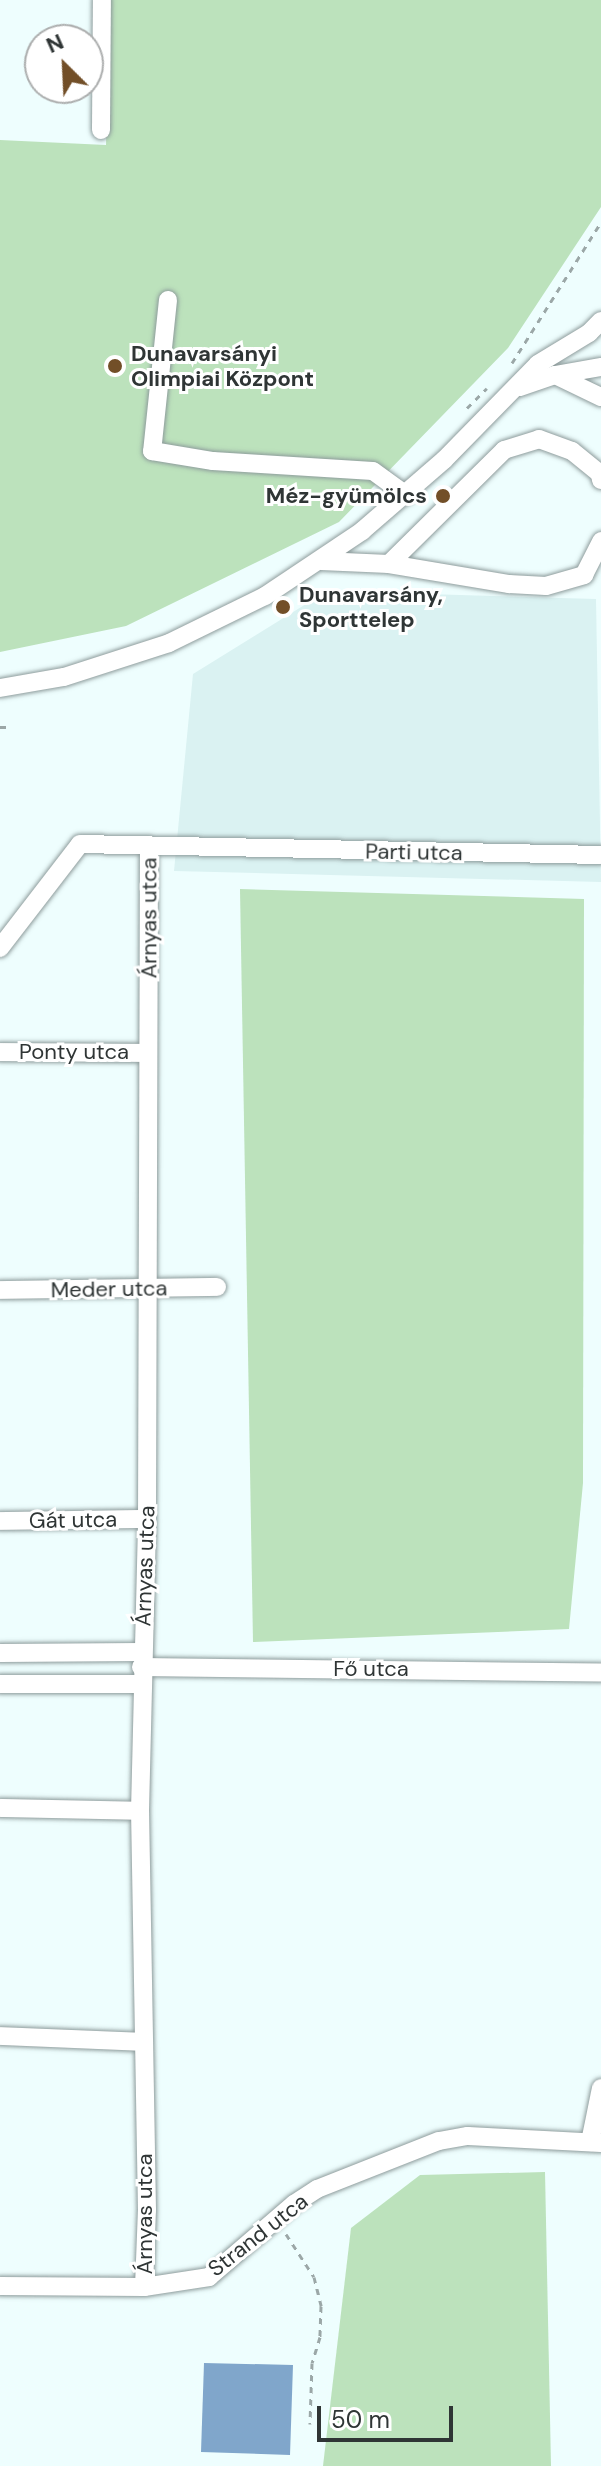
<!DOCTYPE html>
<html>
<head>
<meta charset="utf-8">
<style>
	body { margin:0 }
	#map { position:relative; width:601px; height:2466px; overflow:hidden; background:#eefefe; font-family:"DM Sans",sans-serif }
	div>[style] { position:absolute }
	.built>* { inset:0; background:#daf2f2 }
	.green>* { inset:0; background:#bce2bc }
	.water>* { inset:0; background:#80a6cb }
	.path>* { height:3px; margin-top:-1.5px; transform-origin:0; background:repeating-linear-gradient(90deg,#9ba7a7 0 6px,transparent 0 12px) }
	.roads { filter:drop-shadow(0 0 2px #8e9c9c) drop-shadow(0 0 2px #8e9c9c) }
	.minor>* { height:18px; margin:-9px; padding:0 9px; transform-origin:9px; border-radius:9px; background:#fff }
	.dots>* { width:22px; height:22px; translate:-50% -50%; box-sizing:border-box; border:4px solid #fff; border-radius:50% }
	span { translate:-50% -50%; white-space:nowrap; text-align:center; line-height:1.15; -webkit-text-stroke:6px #fff; paint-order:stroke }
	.poi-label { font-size:22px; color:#2f3535; font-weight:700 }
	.left { translate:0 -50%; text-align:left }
	.right { translate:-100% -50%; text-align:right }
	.street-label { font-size:22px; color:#2f3535 }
	.north { position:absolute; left:24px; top:24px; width:80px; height:80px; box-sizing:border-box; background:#fff; border:2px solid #acaeae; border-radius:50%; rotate:336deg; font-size:22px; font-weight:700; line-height:32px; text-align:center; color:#2f3535 }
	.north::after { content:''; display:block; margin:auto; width:28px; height:36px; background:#724f28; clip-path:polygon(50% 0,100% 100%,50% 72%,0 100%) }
	.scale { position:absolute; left:317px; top:2406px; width:136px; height:36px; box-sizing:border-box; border:4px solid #2f3535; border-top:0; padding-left:10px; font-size:24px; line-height:28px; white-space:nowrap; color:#2f3535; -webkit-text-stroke:6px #fff; paint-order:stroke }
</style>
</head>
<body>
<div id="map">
	<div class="built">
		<i style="clip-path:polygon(327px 591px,596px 599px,601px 882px,174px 871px,193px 674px)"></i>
	</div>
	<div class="green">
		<i style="clip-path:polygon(110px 0,601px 0,601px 207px,508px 348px,339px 522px,126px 626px,0 652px,0 140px,106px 145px)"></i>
		<i style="clip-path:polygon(240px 889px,584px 899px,583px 1483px,569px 1629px,253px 1642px)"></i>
		<i style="clip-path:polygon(545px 2172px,551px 2466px,323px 2466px,351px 2228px,420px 2175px)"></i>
	</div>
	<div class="water">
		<i style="clip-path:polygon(204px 2363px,293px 2365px,290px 2455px,201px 2452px)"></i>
	</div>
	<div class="path">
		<i style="left:512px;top:363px;width:167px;rotate:-57.7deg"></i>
		<i style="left:467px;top:408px;width:28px;rotate:-45deg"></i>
		<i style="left:0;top:727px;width:7px"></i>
		<i style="left:286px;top:2234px;width:51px;rotate:56.9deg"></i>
		<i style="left:314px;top:2277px;width:30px;rotate:76deg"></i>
		<i style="left:321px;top:2306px;width:31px;rotate:92deg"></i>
		<i style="left:320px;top:2337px;width:27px;rotate:107deg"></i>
		<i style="left:312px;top:2363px;width:61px;rotate:91.9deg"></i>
	</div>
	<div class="roads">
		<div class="minor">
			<i style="left:101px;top:130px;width:130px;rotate:-89.6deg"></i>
			<i style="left:168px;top:300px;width:152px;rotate:96deg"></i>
			<i style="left:152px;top:451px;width:62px;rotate:9.3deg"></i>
			<i style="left:213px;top:461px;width:160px;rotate:3.6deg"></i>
			<i style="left:373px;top:471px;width:41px;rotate:36deg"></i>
			<i style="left:555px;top:375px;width:51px;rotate:25.6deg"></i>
			<i style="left:520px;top:387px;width:37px;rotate:-19deg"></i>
			<i style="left:555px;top:375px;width:47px;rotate:-9.9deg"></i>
			<i style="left:321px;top:561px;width:68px;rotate:2.5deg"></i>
			<i style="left:389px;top:564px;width:122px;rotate:9.5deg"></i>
			<i style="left:509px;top:584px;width:37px;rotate:3deg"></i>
			<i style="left:546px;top:586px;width:40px;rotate:-16deg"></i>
			<i style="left:584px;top:575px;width:38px;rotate:-63deg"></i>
			<i style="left:389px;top:564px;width:162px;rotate:-44.7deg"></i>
			<i style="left:504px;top:450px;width:37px;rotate:-17deg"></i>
			<i style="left:539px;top:439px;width:35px;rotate:20deg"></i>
			<i style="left:572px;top:451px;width:36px;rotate:39deg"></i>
			<i style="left:600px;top:474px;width:6px;rotate:81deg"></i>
			<i style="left:0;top:688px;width:65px;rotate:-9.8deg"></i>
			<i style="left:64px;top:677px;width:110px;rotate:-17.9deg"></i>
			<i style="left:169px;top:643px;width:107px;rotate:-26.1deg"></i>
			<i style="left:265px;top:596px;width:117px;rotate:-33.8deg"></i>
			<i style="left:362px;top:531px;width:108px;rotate:-40.9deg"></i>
			<i style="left:444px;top:460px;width:134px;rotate:-45.6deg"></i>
			<i style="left:538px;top:364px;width:60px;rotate:-31.3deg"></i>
			<i style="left:589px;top:333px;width:17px;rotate:-45deg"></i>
			<i style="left:0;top:948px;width:131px;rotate:-52.4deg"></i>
			<i style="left:80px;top:844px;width:521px;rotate:1.21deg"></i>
			<i style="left:0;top:1052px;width:148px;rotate:0.4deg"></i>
			<i style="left:0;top:1290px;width:217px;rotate:-0.8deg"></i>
			<i style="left:0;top:1521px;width:147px;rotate:-0.8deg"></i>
			<i style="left:0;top:1653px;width:142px;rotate:-0.4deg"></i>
			<i style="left:141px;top:1667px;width:460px;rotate:0.7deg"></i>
			<i style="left:0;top:1684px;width:141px"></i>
			<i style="left:0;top:1808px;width:140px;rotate:1.2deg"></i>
			<i style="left:0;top:2036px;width:143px;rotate:2.4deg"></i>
			<i style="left:590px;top:2142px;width:55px;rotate:-78.5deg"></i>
			<i style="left:0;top:2286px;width:144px;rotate:0.4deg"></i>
			<i style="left:144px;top:2287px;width:66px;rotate:-8.7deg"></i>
			<i style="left:209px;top:2277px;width:112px;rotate:-40.7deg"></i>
			<i style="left:294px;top:2204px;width:27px;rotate:-33deg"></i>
			<i style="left:317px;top:2189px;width:131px;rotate:-21.5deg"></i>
			<i style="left:439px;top:2141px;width:29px;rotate:-10deg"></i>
			<i style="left:468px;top:2136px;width:133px;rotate:3deg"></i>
			<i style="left:144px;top:2287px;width:77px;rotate:-87.8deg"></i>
			<i style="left:147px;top:2210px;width:399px;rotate:-91deg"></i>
			<i style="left:140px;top:1811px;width:292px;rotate:-88.6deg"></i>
			<i style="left:147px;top:1519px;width:674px;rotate:-89.83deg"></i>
		</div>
	</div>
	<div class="dots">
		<i style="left:115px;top:366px;background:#724f28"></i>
		<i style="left:443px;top:496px;background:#724f28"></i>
		<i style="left:283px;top:607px;background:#724f28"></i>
	</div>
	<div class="poi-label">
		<span class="left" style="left:131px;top:366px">Dunavarsányi<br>Olimpiai Központ</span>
		<span class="right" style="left:427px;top:496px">Méz-gyümölcs</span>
		<span class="left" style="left:299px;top:607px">Dunavarsány,<br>Sporttelep</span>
	</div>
	<div class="street-label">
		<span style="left:414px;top:852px;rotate:1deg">Parti utca</span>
		<span style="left:149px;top:918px;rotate:-90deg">Árnyas utca</span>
		<span style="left:74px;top:1052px">Ponty utca</span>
		<span style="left:109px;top:1289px;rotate:-1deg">Meder utca</span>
		<span style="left:73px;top:1520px;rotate:-1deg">Gát utca</span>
		<span style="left:145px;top:1566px;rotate:-88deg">Árnyas utca</span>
		<span style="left:371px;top:1669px">Fő utca</span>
		<span style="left:145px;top:2214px;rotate:-90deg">Árnyas utca</span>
		<span style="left:258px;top:2235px;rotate:-38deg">Strand utca</span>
	</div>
	<div class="north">N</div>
	<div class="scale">50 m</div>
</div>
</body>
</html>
